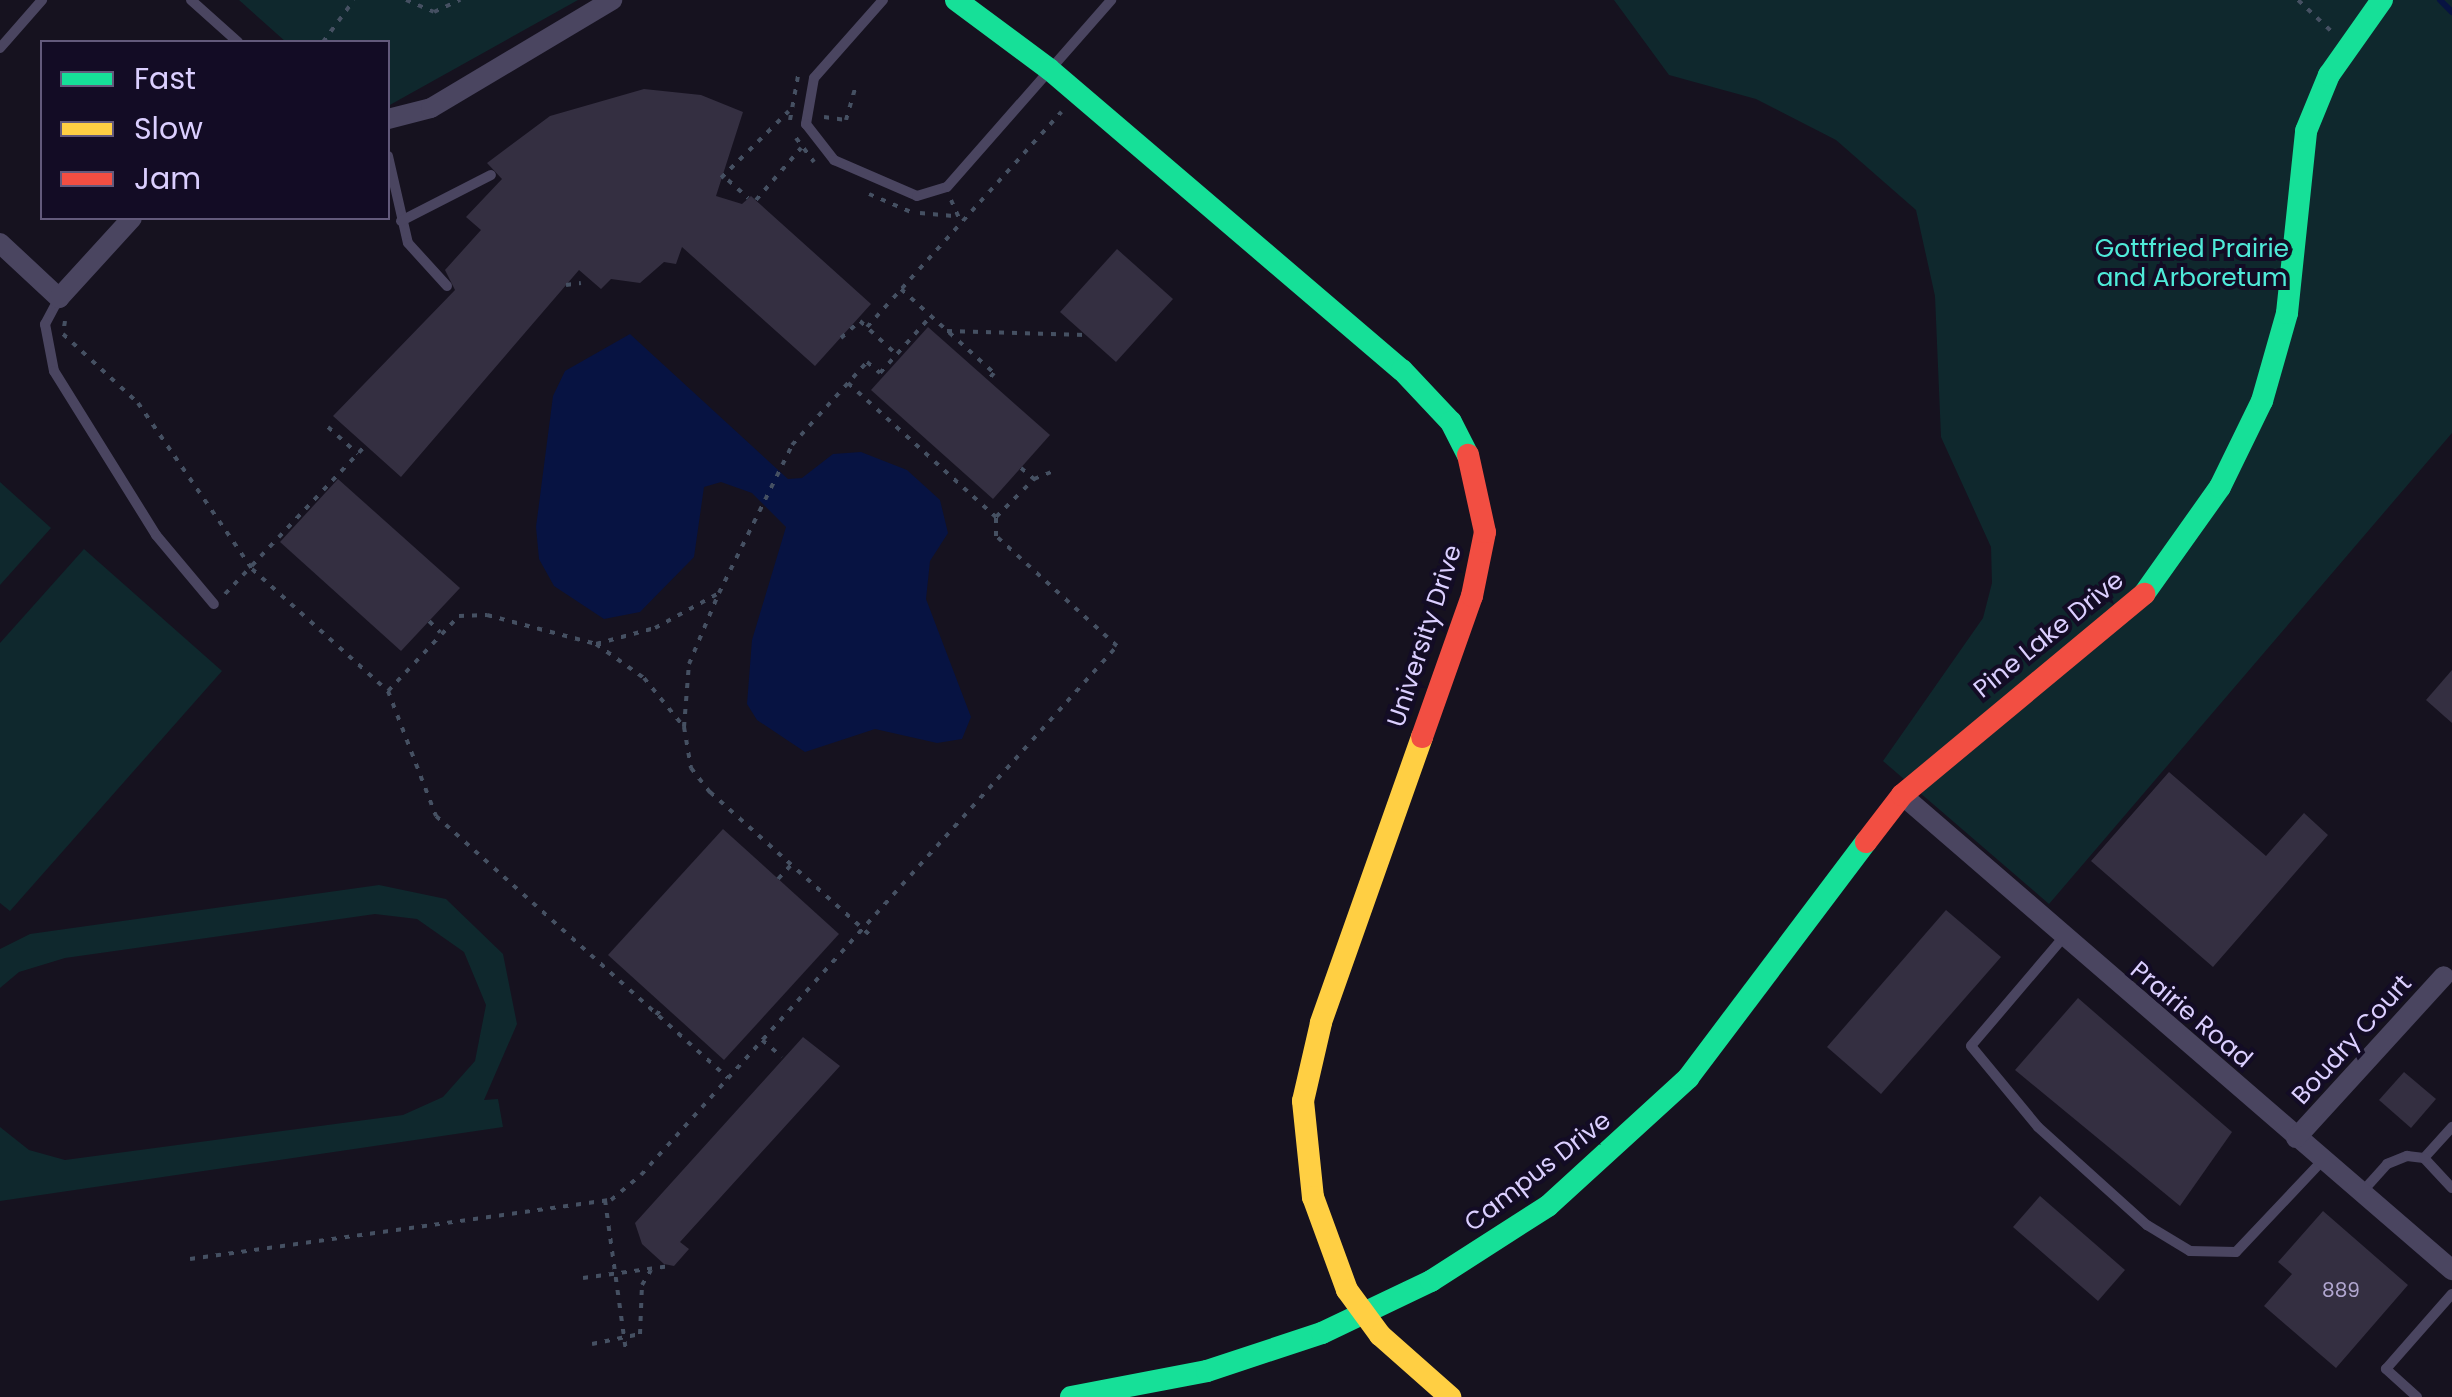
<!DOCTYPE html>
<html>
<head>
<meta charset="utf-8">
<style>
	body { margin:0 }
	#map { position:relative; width:2452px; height:1397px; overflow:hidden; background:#16121f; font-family:Poppins,sans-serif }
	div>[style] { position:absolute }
	.green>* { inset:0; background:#0f282d }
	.water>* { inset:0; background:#071342 }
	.stream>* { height:6px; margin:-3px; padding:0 3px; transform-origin:3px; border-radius:3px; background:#071342 }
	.building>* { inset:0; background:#342f41 }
	.path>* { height:4px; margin-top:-2px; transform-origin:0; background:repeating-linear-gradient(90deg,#455062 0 5px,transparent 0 13px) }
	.lane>* { height:10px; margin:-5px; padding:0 5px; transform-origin:5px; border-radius:5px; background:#4a4560 }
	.street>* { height:20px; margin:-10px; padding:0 10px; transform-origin:10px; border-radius:10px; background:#4a4560 }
	.fast>* { height:22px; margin:-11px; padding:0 11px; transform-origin:11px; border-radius:11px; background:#16e098 }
	.slow>* { height:22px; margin:-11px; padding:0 11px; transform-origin:11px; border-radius:11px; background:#ffcf43 }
	.jam>* { height:22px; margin:-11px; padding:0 11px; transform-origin:11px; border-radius:11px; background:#f24e42 }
	span { translate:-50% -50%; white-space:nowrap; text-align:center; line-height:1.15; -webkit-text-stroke:8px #130c25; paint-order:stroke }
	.number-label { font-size:20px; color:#b1a7d0 }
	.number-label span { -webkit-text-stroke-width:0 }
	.park-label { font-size:25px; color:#4febd9 }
	.street-label { font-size:25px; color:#dbcfff }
	.legend { position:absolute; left:40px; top:40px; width:350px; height:180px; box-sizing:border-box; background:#130c25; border:2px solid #635a7c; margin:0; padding:12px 18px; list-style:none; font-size:30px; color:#dbcfff }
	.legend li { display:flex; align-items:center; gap:20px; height:50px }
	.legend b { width:50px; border:2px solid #635a7c }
</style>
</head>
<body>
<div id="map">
	<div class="green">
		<i style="clip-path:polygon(239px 0,578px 0,388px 106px,388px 42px,286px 42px)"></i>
		<i style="clip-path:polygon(1614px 0,2452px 0,2452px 433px,2049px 904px,1883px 761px,1983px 618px,1992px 583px,1991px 547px,1941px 437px,1935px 296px,1916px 210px,1836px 140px,1756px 99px,1669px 75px)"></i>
		<i style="clip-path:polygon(0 482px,51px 528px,0 585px)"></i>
		<i style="clip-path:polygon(84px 549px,222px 671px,10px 911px,0 903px,0 643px)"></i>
		<i style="clip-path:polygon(379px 885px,446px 899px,503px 954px,517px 1024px,484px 1100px,498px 1099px,503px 1127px,0 1201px,0 1127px,29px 1150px,65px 1160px,403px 1115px,443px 1097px,475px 1061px,486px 1005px,464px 952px,417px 919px,375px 914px,65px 958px,19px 972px,0 988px,0 949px,30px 934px)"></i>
	</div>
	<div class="water">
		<i style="clip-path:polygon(630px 334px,788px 479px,802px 478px,833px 454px,861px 452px,907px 470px,940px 500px,948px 533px,930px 561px,926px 599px,971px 717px,962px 739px,937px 743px,875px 729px,805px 752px,757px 720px,747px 704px,752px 640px,786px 527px,752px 493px,721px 482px,704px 487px,694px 557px,640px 612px,604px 619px,554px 586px,539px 559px,536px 527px,553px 396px,565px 371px)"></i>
	</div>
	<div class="stream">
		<i style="left:2440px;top:0;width:17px;rotate:45deg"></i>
	</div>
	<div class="building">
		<i style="clip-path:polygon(644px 89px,701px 95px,743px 112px,716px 196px,742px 204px,751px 196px,871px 304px,815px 366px,682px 247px,676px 264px,664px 262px,640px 283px,611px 279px,601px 289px,579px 270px,401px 477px,333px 416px,455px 290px,445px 270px,481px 230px,466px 217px,502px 179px,487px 163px,550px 116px)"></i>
		<i style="clip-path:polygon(1117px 249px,1173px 299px,1116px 362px,1060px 312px)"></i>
		<i style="clip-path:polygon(928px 327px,1050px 435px,993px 499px,871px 390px)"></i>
		<i style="clip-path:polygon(338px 479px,460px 588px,401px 651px,280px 542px)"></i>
		<i style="clip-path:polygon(2452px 670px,2452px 723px,2426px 700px)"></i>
		<i style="clip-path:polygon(2169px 772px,2266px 856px,2304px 813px,2328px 835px,2213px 967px,2091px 861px)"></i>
		<i style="clip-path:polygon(723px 829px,839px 934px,724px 1060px,608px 955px)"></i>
		<i style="clip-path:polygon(1946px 910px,2001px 957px,1881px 1094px,1827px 1047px)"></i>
		<i style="clip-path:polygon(2078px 998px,2232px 1132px,2180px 1206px,2015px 1070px)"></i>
		<i style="clip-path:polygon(803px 1037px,840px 1066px,680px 1242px,689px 1249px,674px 1266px,664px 1264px,642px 1244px,635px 1223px)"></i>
		<i style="clip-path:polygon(2404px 1072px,2436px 1099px,2411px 1128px,2379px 1100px)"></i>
		<i style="clip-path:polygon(2040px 1196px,2125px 1270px,2098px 1301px,2013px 1227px)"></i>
		<i style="clip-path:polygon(2323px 1211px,2408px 1285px,2336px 1368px,2264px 1306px,2292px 1274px,2278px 1262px)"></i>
	</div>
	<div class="path">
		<i style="left:406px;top:0;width:30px;rotate:23deg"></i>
		<i style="left:434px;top:12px;width:29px;rotate:-25deg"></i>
		<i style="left:2298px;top:0;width:45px;rotate:43.2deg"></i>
		<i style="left:323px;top:42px;width:52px;rotate:-53.6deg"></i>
		<i style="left:824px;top:117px;width:22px;rotate:8deg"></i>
		<i style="left:846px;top:120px;width:32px;rotate:-74deg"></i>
		<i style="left:790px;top:120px;width:45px;rotate:-79.7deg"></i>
		<i style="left:796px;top:138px;width:30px;rotate:53deg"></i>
		<i style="left:721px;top:178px;width:95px;rotate:-44.6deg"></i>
		<i style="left:728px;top:180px;width:27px;rotate:42deg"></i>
		<i style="left:869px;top:194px;width:46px;rotate:23.2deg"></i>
		<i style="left:756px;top:200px;width:69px;rotate:-49.1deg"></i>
		<i style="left:951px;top:200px;width:24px;rotate:66deg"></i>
		<i style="left:920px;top:213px;width:36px;rotate:5deg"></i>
		<i style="left:566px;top:285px;width:15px;rotate:-8deg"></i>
		<i style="left:901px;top:289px;width:125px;rotate:42.1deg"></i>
		<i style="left:994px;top:373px;width:9px;rotate:131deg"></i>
		<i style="left:65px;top:321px;width:13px;rotate:99deg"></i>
		<i style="left:63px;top:334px;width:102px;rotate:42.6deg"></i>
		<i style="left:138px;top:403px;width:201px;rotate:55.5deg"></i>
		<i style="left:252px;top:569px;width:183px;rotate:41.9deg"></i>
		<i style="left:388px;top:691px;width:134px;rotate:69deg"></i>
		<i style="left:436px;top:816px;width:392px;rotate:41.9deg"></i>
		<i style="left:867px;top:327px;width:290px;rotate:-47.9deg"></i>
		<i style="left:947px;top:331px;width:139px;rotate:1.6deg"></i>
		<i style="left:841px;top:338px;width:25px;rotate:-42deg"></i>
		<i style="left:860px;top:321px;width:50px;rotate:42.6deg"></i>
		<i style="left:848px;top:383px;width:200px;rotate:42.2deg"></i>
		<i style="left:328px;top:427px;width:40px;rotate:42deg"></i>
		<i style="left:1021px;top:468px;width:17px;rotate:40deg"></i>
		<i style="left:225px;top:594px;width:204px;rotate:-46.6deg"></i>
		<i style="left:429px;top:621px;width:16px;rotate:45deg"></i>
		<i style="left:596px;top:644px;width:59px;rotate:35.3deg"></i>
		<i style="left:644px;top:678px;width:63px;rotate:50.8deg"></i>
		<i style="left:684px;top:727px;width:63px;rotate:-85.5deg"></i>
		<i style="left:689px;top:664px;width:75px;rotate:-67.2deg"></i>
		<i style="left:388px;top:691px;width:103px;rotate:-46.6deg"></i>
		<i style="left:459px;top:616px;width:28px;rotate:-2deg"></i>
		<i style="left:487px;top:615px;width:113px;rotate:14.9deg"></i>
		<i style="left:596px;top:644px;width:61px;rotate:-15.2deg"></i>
		<i style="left:655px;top:628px;width:73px;rotate:-28.7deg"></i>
		<i style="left:719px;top:593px;width:165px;rotate:-63.7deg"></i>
		<i style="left:792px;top:445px;width:112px;rotate:-47.9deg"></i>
		<i style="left:867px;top:362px;width:17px;rotate:40deg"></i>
		<i style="left:880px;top:373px;width:76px;rotate:-48.2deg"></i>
		<i style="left:684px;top:727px;width:42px;rotate:80.3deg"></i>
		<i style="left:691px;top:768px;width:31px;rotate:52deg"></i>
		<i style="left:710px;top:792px;width:217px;rotate:41.8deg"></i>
		<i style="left:778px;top:879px;width:21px;rotate:-47deg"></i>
		<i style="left:656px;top:1015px;width:12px;rotate:-48deg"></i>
		<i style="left:762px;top:1040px;width:26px;rotate:40deg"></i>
		<i style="left:605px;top:1200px;width:153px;rotate:82.1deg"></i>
		<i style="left:190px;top:1259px;width:425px;rotate:-8deg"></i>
		<i style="left:611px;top:1200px;width:39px;rotate:-40deg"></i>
		<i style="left:641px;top:1175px;width:712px;rotate:-48.02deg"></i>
		<i style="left:1117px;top:646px;width:164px;rotate:-137.7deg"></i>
		<i style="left:996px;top:536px;width:19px;rotate:-90deg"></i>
		<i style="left:996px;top:517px;width:54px;rotate:-45deg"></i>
		<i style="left:1034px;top:479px;width:24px;rotate:-22deg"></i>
		<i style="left:583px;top:1278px;width:88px;rotate:-7.9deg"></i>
		<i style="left:592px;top:1344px;width:49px;rotate:-11.8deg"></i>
		<i style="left:640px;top:1334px;width:49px;rotate:-87.7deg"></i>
		<i style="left:642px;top:1285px;width:17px;rotate:-59deg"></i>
	</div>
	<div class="lane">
		<i style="left:191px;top:0;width:63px;rotate:41.8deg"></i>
		<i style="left:883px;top:0;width:104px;rotate:131.5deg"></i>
		<i style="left:814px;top:78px;width:47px;rotate:99.9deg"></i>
		<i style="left:806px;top:124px;width:46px;rotate:52.1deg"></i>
		<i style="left:834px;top:160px;width:90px;rotate:23.4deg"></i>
		<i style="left:917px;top:196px;width:31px;rotate:-17deg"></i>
		<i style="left:947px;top:187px;width:249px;rotate:-48.7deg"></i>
		<i style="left:0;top:48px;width:64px;rotate:-48.8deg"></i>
		<i style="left:388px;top:156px;width:89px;rotate:77.1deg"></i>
		<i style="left:408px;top:243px;width:58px;rotate:47.8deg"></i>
		<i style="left:401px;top:221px;width:101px;rotate:-27.1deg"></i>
		<i style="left:59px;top:298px;width:30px;rotate:118deg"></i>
		<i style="left:45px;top:324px;width:48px;rotate:79.2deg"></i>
		<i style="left:54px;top:371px;width:193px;rotate:58.1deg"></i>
		<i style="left:156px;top:535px;width:90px;rotate:50deg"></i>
		<i style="left:2062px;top:939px;width:140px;rotate:130.4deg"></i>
		<i style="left:1971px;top:1046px;width:105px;rotate:50.4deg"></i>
		<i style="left:2038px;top:1127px;width:147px;rotate:42deg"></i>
		<i style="left:2147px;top:1225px;width:50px;rotate:31.2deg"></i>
		<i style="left:2190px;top:1251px;width:46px;rotate:1.2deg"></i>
		<i style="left:2236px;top:1252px;width:125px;rotate:-46.6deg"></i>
		<i style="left:2424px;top:1158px;width:42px;rotate:-47.9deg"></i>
		<i style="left:2362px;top:1192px;width:38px;rotate:-48deg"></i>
		<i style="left:2387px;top:1164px;width:22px;rotate:-22deg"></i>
		<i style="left:2407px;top:1156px;width:17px;rotate:7deg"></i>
		<i style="left:2424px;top:1158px;width:41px;rotate:47deg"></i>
		<i style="left:2417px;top:1397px;width:42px;rotate:-137.9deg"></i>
		<i style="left:2386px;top:1369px;width:100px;rotate:-48.7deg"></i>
	</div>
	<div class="street">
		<i style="left:388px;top:119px;width:44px;rotate:-14.3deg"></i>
		<i style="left:431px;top:108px;width:211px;rotate:-30.8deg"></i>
		<i style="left:0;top:243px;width:81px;rotate:43deg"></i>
		<i style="left:59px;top:298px;width:108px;rotate:-47.6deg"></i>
		<i style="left:1902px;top:795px;width:727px;rotate:40.82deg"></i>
		<i style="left:2296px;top:1138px;width:219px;rotate:-47.6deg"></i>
	</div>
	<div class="fast">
		<i style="left:956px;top:0;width:116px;rotate:36.6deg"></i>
		<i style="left:1049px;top:69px;width:464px;rotate:40.5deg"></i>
		<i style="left:1402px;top:370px;width:71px;rotate:46.7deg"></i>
		<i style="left:1451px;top:422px;width:37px;rotate:63deg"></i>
		<i style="left:2144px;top:594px;width:131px;rotate:-54.6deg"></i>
		<i style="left:2220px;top:487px;width:96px;rotate:-64deg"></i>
		<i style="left:2262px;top:401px;width:91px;rotate:-74.1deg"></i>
		<i style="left:2287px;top:313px;width:183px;rotate:-84deg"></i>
		<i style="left:2306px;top:131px;width:61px;rotate:-67.7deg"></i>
		<i style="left:2329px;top:75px;width:92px;rotate:-54.8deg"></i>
		<i style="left:1071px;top:1397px;width:138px;rotate:-10.8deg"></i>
		<i style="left:1207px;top:1371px;width:121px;rotate:-18.3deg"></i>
		<i style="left:1322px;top:1333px;width:121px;rotate:-25.5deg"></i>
		<i style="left:1431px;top:1281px;width:139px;rotate:-32.7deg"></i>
		<i style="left:1548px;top:1206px;width:190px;rotate:-42.4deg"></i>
		<i style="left:1688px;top:1078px;width:296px;rotate:-53deg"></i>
	</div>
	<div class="slow">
		<i style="left:1422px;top:737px;width:303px;rotate:109.5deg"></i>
		<i style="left:1321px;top:1023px;width:80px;rotate:103deg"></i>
		<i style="left:1303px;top:1101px;width:97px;rotate:84.1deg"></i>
		<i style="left:1313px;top:1197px;width:99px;rotate:69.9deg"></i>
		<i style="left:1347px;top:1290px;width:56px;rotate:53.7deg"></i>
		<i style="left:1380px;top:1335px;width:94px;rotate:41.5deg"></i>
	</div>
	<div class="jam">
		<i style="left:1422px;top:737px;width:150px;rotate:-70.5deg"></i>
		<i style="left:1472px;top:596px;width:65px;rotate:-78.5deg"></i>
		<i style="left:1485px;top:532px;width:79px;rotate:-102.4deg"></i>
		<i style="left:1866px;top:842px;width:59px;rotate:-52.5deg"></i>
		<i style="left:1902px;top:795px;width:315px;rotate:-39.7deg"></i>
	</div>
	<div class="number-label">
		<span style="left:2341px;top:1290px">889</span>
	</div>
	<div class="park-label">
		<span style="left:2192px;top:264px">Gottfried Prairie<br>and Arboretum</span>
	</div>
	<div class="street-label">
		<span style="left:2049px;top:635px;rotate:-39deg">Pine Lake Drive</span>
		<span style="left:1425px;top:636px;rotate:-72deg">University Drive</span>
		<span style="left:2191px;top:1015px;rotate:40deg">Prairie Road</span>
		<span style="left:2352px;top:1040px;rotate:-48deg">Boudry Court</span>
		<span style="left:1538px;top:1172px;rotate:-38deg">Campus Drive</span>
	</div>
	<ul class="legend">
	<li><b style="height:12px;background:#16e098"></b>Fast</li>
	<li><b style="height:12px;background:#ffcf43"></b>Slow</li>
	<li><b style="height:12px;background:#f24e42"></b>Jam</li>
	</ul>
</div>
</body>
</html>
